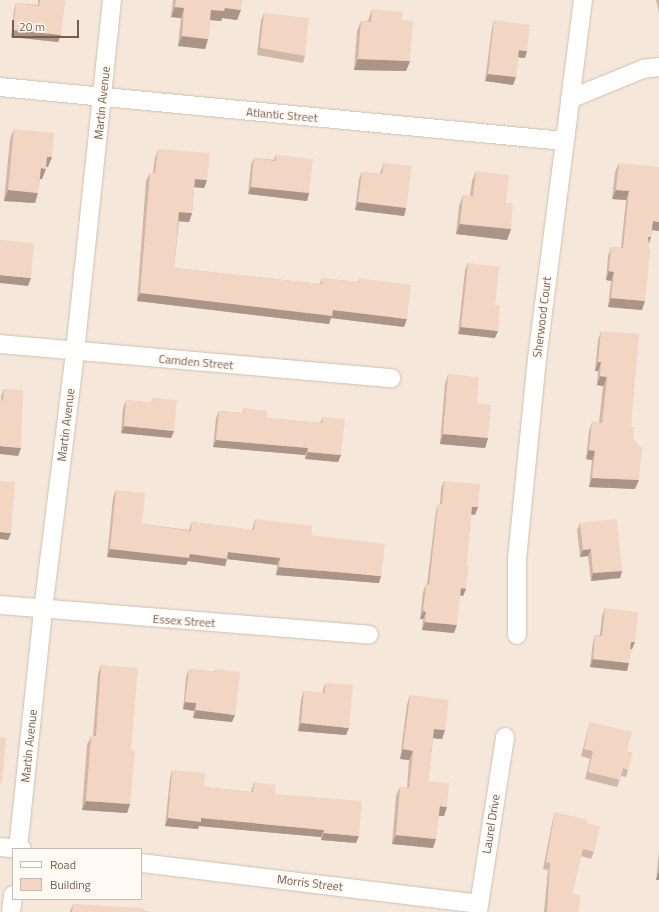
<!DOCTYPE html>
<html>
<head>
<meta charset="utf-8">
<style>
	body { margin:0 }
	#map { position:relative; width:659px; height:912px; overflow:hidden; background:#fdf6ec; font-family:"Titillium Web",sans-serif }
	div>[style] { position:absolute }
	.residential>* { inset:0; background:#f5e8da }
	.roads { filter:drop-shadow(0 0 1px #d1beb0) drop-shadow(0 0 1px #d1beb0) }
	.street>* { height:18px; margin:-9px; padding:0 9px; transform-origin:9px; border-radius:9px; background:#fff }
	.wall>* { inset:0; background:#d1b7a8 }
	.shaded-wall>* { inset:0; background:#aa9588 }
	.building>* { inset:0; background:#f3d5c3 }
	span { translate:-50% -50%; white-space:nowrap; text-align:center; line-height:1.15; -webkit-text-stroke:3px #fffaf3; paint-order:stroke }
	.street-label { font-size:12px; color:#7a5c4d }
	.legend { position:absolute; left:12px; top:848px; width:130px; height:52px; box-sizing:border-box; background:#fffaf3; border:1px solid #cabbb1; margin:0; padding:5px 7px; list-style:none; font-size:12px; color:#7a5c4d }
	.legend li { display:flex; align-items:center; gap:8px; height:20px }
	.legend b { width:20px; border:1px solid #cabbb1 }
	.scale { position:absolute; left:12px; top:20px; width:67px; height:18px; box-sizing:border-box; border:2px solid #7a5c4d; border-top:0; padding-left:5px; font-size:12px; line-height:14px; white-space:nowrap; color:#7a5c4d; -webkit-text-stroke:3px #fffaf3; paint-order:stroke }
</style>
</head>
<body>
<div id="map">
	<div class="residential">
		<i style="clip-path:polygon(evenodd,0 0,659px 0,659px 912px,0 912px,0 0,13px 849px,141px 849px,141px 899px,13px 899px,13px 849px)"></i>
	</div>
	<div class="roads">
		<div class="street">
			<i style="left:0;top:87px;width:567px;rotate:5.47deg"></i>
			<i style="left:570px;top:99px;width:79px;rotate:-22.3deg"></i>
			<i style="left:643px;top:69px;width:16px;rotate:-7deg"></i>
			<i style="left:0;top:344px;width:393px;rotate:5deg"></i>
			<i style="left:0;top:605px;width:370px;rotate:4.6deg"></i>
			<i style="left:517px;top:635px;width:76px;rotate:-90deg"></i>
			<i style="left:517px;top:559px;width:201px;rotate:-84.3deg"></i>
			<i style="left:537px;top:359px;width:362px;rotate:-82.7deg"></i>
			<i style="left:0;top:847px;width:22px;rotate:5deg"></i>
			<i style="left:18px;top:849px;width:240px;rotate:-84deg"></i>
			<i style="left:43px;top:610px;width:260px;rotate:-82.9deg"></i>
			<i style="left:75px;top:352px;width:354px;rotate:-84deg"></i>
			<i style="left:141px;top:863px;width:339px;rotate:6.9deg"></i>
			<i style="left:11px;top:912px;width:17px;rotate:-83deg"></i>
			<i style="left:478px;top:912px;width:177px;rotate:-81.2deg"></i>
		</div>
	</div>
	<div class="wall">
		<i style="clip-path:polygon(38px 0,65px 0,58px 42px,11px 37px,14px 10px,16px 3px,38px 5px)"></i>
		<i style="clip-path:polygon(173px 0,242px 0,237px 20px,222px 18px,221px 21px,210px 20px,208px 39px,205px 49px,178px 46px,181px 18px,171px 17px)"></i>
		<i style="clip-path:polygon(656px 0,659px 0,659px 13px)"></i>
		<i style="clip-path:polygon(372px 9px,402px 20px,410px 61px,406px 71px,354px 70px,357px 31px,361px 21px,368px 21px)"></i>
		<i style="clip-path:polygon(264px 13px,305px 56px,303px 63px,257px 55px,261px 20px)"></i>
		<i style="clip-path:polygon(494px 20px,525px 58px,518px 57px,513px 85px,485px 81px,492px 28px)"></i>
		<i style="clip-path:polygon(14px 129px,48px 167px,46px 167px,42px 179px,40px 179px,35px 203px,4px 201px,10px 139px)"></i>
		<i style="clip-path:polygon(158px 149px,207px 180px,204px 188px,194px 187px,192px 213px,189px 222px,179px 221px,174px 268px,320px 284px,322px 278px,358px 282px,360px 278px,404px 327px,331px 318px,329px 324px,137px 301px,146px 181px,150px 173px,153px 173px,155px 158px)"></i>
		<i style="clip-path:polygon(276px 155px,309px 193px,307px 201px,248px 194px,251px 165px,254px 158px,274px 160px)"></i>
		<i style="clip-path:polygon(384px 163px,406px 208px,404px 216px,355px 210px,359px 179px,362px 172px,380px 174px,381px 170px)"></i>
		<i style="clip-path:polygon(619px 163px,652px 231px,649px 244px,642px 310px,608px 307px,611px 281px,606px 280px,608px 256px,611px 247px,621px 248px,626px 200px,612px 199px,615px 172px)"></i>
		<i style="clip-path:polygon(476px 171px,506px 203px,511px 229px,507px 240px,456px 234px,459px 206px,463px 195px,470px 196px,472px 181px)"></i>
		<i style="clip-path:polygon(468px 263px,495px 305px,495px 338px,458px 334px,465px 270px)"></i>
		<i style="clip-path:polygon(601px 331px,631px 426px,633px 438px,635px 489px,589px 487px,592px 460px,586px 459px,589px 431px,592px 422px,599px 423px,603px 386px,597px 385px,598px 371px,595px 371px,598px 340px)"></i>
		<i style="clip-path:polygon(448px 374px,477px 403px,488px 438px,485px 448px,440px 444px,445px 384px)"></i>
		<i style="clip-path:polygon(4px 389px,21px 448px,18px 456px,1px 400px,1px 396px)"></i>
		<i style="clip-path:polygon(153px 398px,174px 431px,171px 438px,121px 433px,123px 408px,126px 400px,151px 403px)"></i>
		<i style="clip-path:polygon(244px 408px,267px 418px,320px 423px,323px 417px,341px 455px,338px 462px,305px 459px,305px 455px,213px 447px,216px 418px,219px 411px,243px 413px)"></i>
		<i style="clip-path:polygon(444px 481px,475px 515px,471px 514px,466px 566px,466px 589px,463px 596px,460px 595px,454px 633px,422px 630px,423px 619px,420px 619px,423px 592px,426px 584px,427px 584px,436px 511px,438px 504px,440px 504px,441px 488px)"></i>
		<i style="clip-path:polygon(116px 490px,142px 524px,189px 530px,192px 522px,252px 530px,255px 519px,311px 535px,379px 583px,276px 575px,277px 565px,227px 559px,225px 566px,188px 561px,186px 565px,107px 557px,113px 497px)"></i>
		<i style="clip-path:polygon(580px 523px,622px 571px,620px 578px,591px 581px,588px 556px,580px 557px,577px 530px)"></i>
		<i style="clip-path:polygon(605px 608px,632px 649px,631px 649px,627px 671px,590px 667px,593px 642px,595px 635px,600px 635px,602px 616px)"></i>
		<i style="clip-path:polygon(101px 665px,131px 750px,130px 804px,127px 813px,82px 810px,87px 745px,91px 736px,93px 736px,98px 674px)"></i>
		<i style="clip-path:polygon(189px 669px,215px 672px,216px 669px,232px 722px,193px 718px,194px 711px,183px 709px,186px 677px)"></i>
		<i style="clip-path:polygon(325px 683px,346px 735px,298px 731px,301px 699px,304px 691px,323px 693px,323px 690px)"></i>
		<i style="clip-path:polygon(410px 695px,445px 730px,442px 739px,433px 738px,428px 781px,444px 816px,439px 816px,433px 848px,392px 844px,396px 796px,400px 787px,407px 788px,409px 760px,400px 759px,407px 704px)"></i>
		<i style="clip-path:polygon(590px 722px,627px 751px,628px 770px,626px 777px,621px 776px,617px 787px,585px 779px,590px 759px,581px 756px,588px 729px)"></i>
		<i style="clip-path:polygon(172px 770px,204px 787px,251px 792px,254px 782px,275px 794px,356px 843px,321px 840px,321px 837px,199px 826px,198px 829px,165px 826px,170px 778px)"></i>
		<i style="clip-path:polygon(555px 812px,587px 823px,594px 852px,591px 859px,581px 856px,572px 894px,579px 912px,544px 912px,548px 870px,543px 869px,553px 819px)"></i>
		<i style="clip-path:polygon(659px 851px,659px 880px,656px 880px)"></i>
		<i style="clip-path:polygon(73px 904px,144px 911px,150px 912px,70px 912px)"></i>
	</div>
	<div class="shaded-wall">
		<i style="clip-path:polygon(175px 7px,184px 8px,181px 18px,171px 17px)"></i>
		<i style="clip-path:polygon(225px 8px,241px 10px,237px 20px,222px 18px,221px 21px,208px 20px,211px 10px)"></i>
		<i style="clip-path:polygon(13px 30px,61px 35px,58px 42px,11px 37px)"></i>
		<i style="clip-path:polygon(182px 36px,208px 39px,205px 49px,178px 46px)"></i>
		<i style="clip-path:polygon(519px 50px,527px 51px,525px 58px,516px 57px)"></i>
		<i style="clip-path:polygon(358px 59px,410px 61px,406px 71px,354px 70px)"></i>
		<i style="clip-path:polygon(488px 74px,516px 77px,513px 85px,485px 81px)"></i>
		<i style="clip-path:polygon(47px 157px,52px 157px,48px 167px,44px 167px)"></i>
		<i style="clip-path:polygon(41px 168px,46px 169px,42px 179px,37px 179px)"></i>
		<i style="clip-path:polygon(195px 179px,207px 180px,204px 188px,192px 187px)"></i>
		<i style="clip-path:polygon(251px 187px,309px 193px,307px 201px,248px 194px)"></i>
		<i style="clip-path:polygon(8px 190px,38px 193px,35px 203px,4px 201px)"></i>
		<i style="clip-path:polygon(616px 190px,629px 191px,626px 200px,612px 199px)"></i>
		<i style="clip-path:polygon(358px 202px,406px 208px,404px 216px,355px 210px)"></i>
		<i style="clip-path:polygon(179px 212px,192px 213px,189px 222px,176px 221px)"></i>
		<i style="clip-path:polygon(653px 221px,659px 222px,659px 231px,650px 230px)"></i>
		<i style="clip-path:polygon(460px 224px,511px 229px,507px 240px,456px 234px)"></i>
		<i style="clip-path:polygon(648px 237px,651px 237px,648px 246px)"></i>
		<i style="clip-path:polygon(609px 271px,614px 272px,611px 281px,606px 280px)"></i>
		<i style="clip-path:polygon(0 275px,31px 278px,28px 286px,0 283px)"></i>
		<i style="clip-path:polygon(140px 293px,333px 310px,407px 319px,404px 327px,331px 318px,329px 324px,137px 301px)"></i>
		<i style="clip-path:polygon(611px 298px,645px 301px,642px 310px,608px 307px)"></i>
		<i style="clip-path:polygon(461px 327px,498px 331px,495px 338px,458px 334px)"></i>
		<i style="clip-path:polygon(598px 362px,601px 362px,598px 371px,595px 371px)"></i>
		<i style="clip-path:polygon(600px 376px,607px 377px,603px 386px,597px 385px)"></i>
		<i style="clip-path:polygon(124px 426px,174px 431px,171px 438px,121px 433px)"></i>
		<i style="clip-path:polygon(443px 434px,488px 438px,485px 448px,440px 444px)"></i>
		<i style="clip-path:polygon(216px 440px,308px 448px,305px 455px,213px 447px)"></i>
		<i style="clip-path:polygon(0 446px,21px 448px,18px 456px,0 454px)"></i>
		<i style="clip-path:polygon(589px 450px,595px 451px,592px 460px,586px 459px)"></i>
		<i style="clip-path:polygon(308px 452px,341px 455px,338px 462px,305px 459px)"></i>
		<i style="clip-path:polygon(592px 478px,639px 480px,635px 489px,589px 487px)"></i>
		<i style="clip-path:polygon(472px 507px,478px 507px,475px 515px,469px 514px)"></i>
		<i style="clip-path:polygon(0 532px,11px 533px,8px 540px,0 539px)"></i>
		<i style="clip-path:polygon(110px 549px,190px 554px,228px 552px,280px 558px,277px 565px,227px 559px,225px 566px,188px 561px,186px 565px,107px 557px)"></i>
		<i style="clip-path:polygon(591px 549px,588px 556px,580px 557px,583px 550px)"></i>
		<i style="clip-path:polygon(279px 567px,381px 576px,379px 583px,276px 575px)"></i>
		<i style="clip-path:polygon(622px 571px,620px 578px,591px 581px,593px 573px)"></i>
		<i style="clip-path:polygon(461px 588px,466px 589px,463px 596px,458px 595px)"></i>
		<i style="clip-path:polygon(423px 611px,426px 612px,423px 619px,420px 619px)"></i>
		<i style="clip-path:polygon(425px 622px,457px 625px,454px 633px,422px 630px)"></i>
		<i style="clip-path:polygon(631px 642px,635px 642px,632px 649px,629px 649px)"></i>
		<i style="clip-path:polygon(593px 659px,629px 663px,627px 671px,590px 667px)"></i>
		<i style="clip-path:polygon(185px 702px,196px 703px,194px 711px,183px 709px)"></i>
		<i style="clip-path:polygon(196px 710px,235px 715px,232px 722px,193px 718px)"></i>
		<i style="clip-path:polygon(301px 723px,349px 728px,346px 735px,298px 731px)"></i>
		<i style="clip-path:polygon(434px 729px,445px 730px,442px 739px,431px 738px)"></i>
		<i style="clip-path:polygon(403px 749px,413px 751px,409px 760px,400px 759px)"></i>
		<i style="clip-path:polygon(86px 801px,130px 804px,127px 813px,82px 810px)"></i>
		<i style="clip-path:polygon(440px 806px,447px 807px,444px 816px,436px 816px)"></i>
		<i style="clip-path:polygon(168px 818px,201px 818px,324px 830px,321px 837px,199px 826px,198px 829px,165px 826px)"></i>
		<i style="clip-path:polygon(324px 833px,359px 836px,356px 843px,321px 840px)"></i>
		<i style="clip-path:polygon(396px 835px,436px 839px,433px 848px,392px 844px)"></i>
		<i style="clip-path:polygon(658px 873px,659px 873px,659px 880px,656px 880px)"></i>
	</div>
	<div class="building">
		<i style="clip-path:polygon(40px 0,65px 0,61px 35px,13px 30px,16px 3px,39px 6px)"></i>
		<i style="clip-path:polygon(176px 0,242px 0,241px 10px,225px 8px,224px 11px,211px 10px,208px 39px,182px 36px,184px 8px,175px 7px)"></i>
		<i style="clip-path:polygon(372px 9px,403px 12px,402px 20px,413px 21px,410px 61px,358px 59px,361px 21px,371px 22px)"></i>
		<i style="clip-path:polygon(264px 13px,309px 18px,305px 56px,260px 48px)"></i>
		<i style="clip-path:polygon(494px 20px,530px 25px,527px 51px,519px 50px,516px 77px,488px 74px)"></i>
		<i style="clip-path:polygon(14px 129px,54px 133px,52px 157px,47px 157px,46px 169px,41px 168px,38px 193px,8px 190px)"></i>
		<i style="clip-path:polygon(158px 149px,210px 153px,207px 180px,195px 179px,192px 213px,179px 212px,174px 268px,322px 284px,322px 278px,359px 282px,360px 278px,411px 285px,407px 319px,333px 310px,332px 316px,140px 293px,150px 173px,155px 173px)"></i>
		<i style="clip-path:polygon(276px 155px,313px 159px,309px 193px,251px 187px,254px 158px,276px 161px)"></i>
		<i style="clip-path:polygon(384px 163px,412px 166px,406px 208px,358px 202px,362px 172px,382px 174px)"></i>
		<i style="clip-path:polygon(619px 163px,659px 167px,659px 222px,653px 221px,651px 237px,648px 237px,650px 251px,645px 301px,611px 298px,614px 272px,609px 271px,611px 247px,623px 248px,629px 191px,616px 190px)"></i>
		<i style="clip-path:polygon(476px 171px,509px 175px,506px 203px,513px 203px,511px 229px,460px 224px,463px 195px,473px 196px)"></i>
		<i style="clip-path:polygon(0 240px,34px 243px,31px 278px,0 275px)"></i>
		<i style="clip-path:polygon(468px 263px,499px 267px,495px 305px,500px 305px,498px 331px,461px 327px)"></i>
		<i style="clip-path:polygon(601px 331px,639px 334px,631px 426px,634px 427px,633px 438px,642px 449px,639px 480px,592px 478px,595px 451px,589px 450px,592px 422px,602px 423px,607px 377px,600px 376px,601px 362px,598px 362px)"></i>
		<i style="clip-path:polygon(448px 374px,479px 377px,477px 403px,491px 405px,488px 438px,443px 434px)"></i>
		<i style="clip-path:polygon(4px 389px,23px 390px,21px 448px,0 446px,0 400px,3px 401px)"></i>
		<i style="clip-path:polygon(153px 398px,177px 400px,174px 431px,124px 426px,126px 400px,152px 403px)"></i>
		<i style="clip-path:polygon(244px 408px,267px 411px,267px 418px,322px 423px,323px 417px,345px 419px,341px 455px,308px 452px,308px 448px,216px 440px,219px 411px,244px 413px)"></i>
		<i style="clip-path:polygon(0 481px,15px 482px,11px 533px,0 532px)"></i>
		<i style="clip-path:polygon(444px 481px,480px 484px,478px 507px,472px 507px,466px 566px,469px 566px,466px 589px,461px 588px,457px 625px,425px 622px,426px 612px,423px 611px,426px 584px,429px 585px,438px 504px,442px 504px)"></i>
		<i style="clip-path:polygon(116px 490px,145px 493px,142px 524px,191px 531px,192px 522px,254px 530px,255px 519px,312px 526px,311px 535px,385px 544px,381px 576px,279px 567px,280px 558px,228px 552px,227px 559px,190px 554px,189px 558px,110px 549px)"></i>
		<i style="clip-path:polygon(617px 519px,622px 571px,593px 573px,591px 549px,583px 550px,580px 523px)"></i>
		<i style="clip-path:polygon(605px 608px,638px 612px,635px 642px,631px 642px,629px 663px,593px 659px,595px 635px,602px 636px)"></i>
		<i style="clip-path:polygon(101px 665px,138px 668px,131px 750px,135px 751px,130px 804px,86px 801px,91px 736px,96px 736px)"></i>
		<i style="clip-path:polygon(189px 669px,216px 672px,216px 669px,240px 672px,235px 715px,196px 710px,196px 703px,185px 702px)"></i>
		<i style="clip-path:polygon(325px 683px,353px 685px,349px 728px,301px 723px,304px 691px,325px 693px)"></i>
		<i style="clip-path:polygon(410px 695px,449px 700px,445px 730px,434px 729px,428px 781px,449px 783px,447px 807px,440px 806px,436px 839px,396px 835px,400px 787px,409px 788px,413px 751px,403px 749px)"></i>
		<i style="clip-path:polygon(590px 722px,632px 732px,627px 751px,633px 753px,628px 770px,623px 768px,620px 780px,588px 772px,593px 751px,584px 749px)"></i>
		<i style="clip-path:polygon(0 737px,6px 738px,2px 783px,0 782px)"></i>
		<i style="clip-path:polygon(172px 770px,205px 773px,204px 787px,253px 792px,254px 782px,276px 785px,275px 794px,362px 801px,359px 836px,324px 833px,324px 830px,201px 818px,201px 822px,168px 818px)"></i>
		<i style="clip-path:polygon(555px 812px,588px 820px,587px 823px,600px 826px,594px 852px,583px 849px,572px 894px,580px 895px,579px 912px,547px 912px,550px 863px,546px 862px)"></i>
		<i style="clip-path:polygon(73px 904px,144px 908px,144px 911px,150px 912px,72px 912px)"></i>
	</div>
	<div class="street-label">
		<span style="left:102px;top:103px;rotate:-84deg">Martin Avenue</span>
		<span style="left:282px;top:115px;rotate:5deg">Atlantic Street</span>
		<span style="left:542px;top:317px;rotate:-83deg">Sherwood Court</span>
		<span style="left:196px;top:362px;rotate:5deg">Camden Street</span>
		<span style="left:66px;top:425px;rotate:-83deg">Martin Avenue</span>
		<span style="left:184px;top:621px;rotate:4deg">Essex Street</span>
		<span style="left:29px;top:746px;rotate:-84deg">Martin Avenue</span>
		<span style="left:491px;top:824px;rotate:-81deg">Laurel Drive</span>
		<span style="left:310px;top:883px;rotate:7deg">Morris Street</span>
	</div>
	<ul class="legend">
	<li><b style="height:5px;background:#fff"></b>Road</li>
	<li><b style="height:11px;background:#f3d5c3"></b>Building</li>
	</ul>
	<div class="scale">20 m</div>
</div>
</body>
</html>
